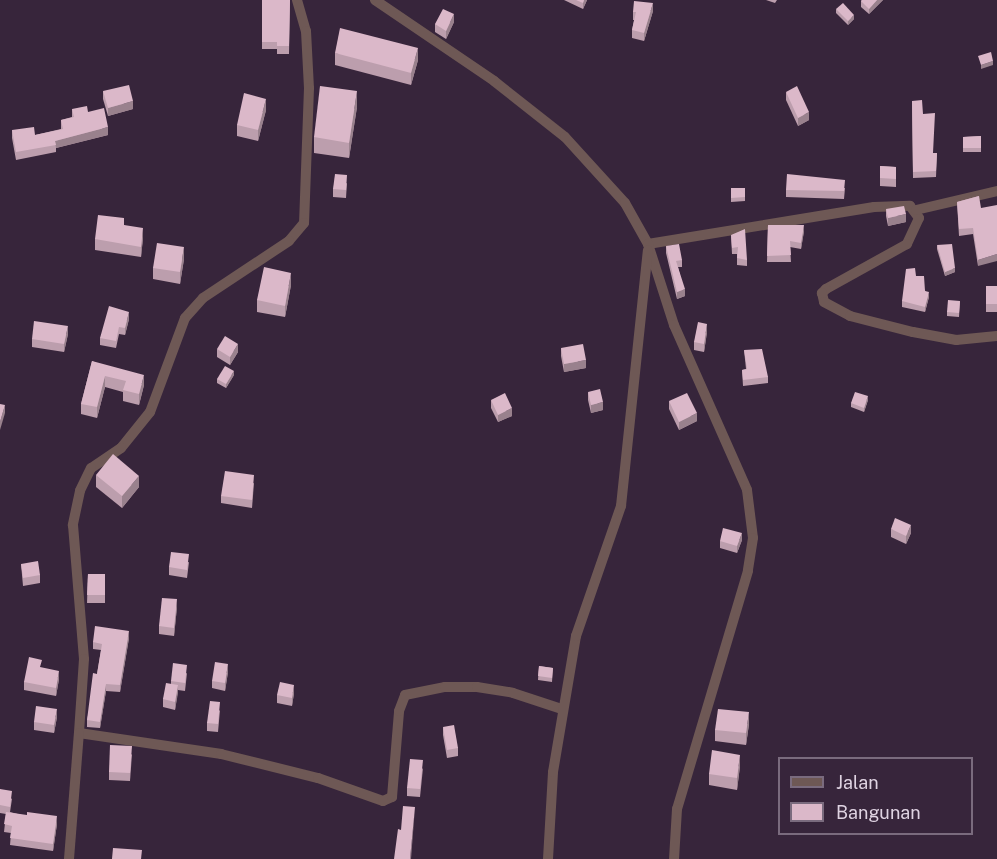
<!DOCTYPE html>
<html>
<head>
<meta charset="utf-8">
<style>
	body { margin:0 }
	#map { position:relative; width:997px; height:859px; overflow:hidden; background:#37253b; font-family:"Public Sans",sans-serif }
	div>[style] { position:absolute }
	.minor>* { height:10px; margin:-5px; padding:0 5px; transform-origin:5px; border-radius:5px; background:#6e5855 }
	.wall>* { inset:0; background:#bc9ead }
	.shaded-wall>* { inset:0; background:#99818d }
	.building>* { inset:0; background:#dbb8c9 }
	span { translate:-50% -50%; white-space:nowrap; text-align:center; line-height:1.15; -webkit-text-stroke:6px #37253b; paint-order:stroke }
	.legend { position:absolute; left:778px; top:757px; width:195px; height:78px; box-sizing:border-box; background:#37253b; border:2px solid #7a6b7e; margin:0; padding:8px 10px; list-style:none; font-size:18px; color:#dfd3e2 }
	.legend li { display:flex; align-items:center; gap:12px; height:30px }
	.legend b { width:30px; border:2px solid #7a6b7e }
</style>
</head>
<body>
<div id="map">
	<div class="minor">
		<i style="left:297px;top:0;width:32px;rotate:74deg"></i>
		<i style="left:306px;top:31px;width:57px;rotate:87deg"></i>
		<i style="left:309px;top:88px;width:135px;rotate:92.1deg"></i>
		<i style="left:304px;top:223px;width:23px;rotate:130deg"></i>
		<i style="left:289px;top:241px;width:103px;rotate:146.5deg"></i>
		<i style="left:203px;top:298px;width:27px;rotate:132deg"></i>
		<i style="left:185px;top:318px;width:100px;rotate:110.4deg"></i>
		<i style="left:150px;top:412px;width:46px;rotate:128.9deg"></i>
		<i style="left:121px;top:448px;width:36px;rotate:146deg"></i>
		<i style="left:91px;top:468px;width:25px;rotate:116deg"></i>
		<i style="left:80px;top:491px;width:35px;rotate:102deg"></i>
		<i style="left:73px;top:525px;width:134px;rotate:85.3deg"></i>
		<i style="left:84px;top:659px;width:74px;rotate:93.9deg"></i>
		<i style="left:79px;top:733px;width:144px;rotate:8.4deg"></i>
		<i style="left:221px;top:754px;width:100px;rotate:13.9deg"></i>
		<i style="left:318px;top:778px;width:69px;rotate:19.5deg"></i>
		<i style="left:383px;top:801px;width:10px;rotate:-24deg"></i>
		<i style="left:392px;top:797px;width:86px;rotate:-85.3deg"></i>
		<i style="left:399px;top:711px;width:17px;rotate:-69deg"></i>
		<i style="left:405px;top:695px;width:41px;rotate:-11.3deg"></i>
		<i style="left:445px;top:687px;width:32px"></i>
		<i style="left:477px;top:687px;width:36px;rotate:9deg"></i>
		<i style="left:513px;top:693px;width:52px;rotate:18.1deg"></i>
		<i style="left:375px;top:0;width:144px;rotate:34.2deg"></i>
		<i style="left:494px;top:81px;width:90px;rotate:38.3deg"></i>
		<i style="left:565px;top:137px;width:89px;rotate:47.7deg"></i>
		<i style="left:625px;top:203px;width:47px;rotate:60.7deg"></i>
		<i style="left:648px;top:244px;width:229px;rotate:-9.3deg"></i>
		<i style="left:874px;top:207px;width:36px;rotate:-2deg"></i>
		<i style="left:910px;top:206px;width:15px;rotate:53deg"></i>
		<i style="left:919px;top:218px;width:29px;rotate:115deg"></i>
		<i style="left:907px;top:244px;width:93px;rotate:150.9deg"></i>
		<i style="left:826px;top:289px;width:6px;rotate:135deg"></i>
		<i style="left:822px;top:293px;width:9px;rotate:77deg"></i>
		<i style="left:824px;top:302px;width:30px;rotate:28deg"></i>
		<i style="left:850px;top:316px;width:65px;rotate:14.3deg"></i>
		<i style="left:913px;top:332px;width:44px;rotate:10.5deg"></i>
		<i style="left:956px;top:340px;width:41px;rotate:-5.6deg"></i>
		<i style="left:916px;top:210px;width:83px;rotate:-13.2deg"></i>
		<i style="left:648px;top:244px;width:85px;rotate:72.2deg"></i>
		<i style="left:674px;top:325px;width:180px;rotate:66.1deg"></i>
		<i style="left:747px;top:490px;width:48px;rotate:82.9deg"></i>
		<i style="left:753px;top:538px;width:33px;rotate:99deg"></i>
		<i style="left:748px;top:571px;width:248px;rotate:106.6deg"></i>
		<i style="left:677px;top:809px;width:50px;rotate:93.4deg"></i>
		<i style="left:69px;top:859px;width:126px;rotate:-85.5deg"></i>
		<i style="left:548px;top:859px;width:87px;rotate:-86.7deg"></i>
		<i style="left:553px;top:772px;width:138px;rotate:-80.4deg"></i>
		<i style="left:576px;top:636px;width:138px;rotate:-70.9deg"></i>
		<i style="left:621px;top:506px;width:257px;rotate:-84deg"></i>
	</div>
	<div class="wall">
		<i style="clip-path:polygon(262px 0,290px 0,289px 54px,277px 54px,277px 49px,262px 49px)"></i>
		<i style="clip-path:polygon(564px 0,587px 0,583px 9px)"></i>
		<i style="clip-path:polygon(766px 0,777px 0,775px 3px)"></i>
		<i style="clip-path:polygon(862px 0,883px 0,869px 14px,861px 7px,861px 1px)"></i>
		<i style="clip-path:polygon(836px 9px,854px 19px,848px 25px,836px 13px)"></i>
		<i style="clip-path:polygon(653px 11px,644px 41px,632px 38px,632px 30px,634px 20px,633px 20px,633px 12px)"></i>
		<i style="clip-path:polygon(454px 22px,446px 39px,435px 32px,435px 24px)"></i>
		<i style="clip-path:polygon(335px 53px,418px 60px,411px 85px,335px 65px)"></i>
		<i style="clip-path:polygon(103px 91px,133px 109px,108px 116px,103px 99px)"></i>
		<i style="clip-path:polygon(786px 92px,809px 120px,798px 126px,786px 100px)"></i>
		<i style="clip-path:polygon(912px 101px,923px 114px,933px 153px,937px 153px,936px 177px,913px 178px)"></i>
		<i style="clip-path:polygon(357px 107px,349px 158px,314px 153px,314px 137px)"></i>
		<i style="clip-path:polygon(72px 109px,88px 112px,108px 135px,56px 148px,56px 152px,16px 160px,12px 138px,12px 130px,35px 135px,61px 129px,61px 120px,72px 117px)"></i>
		<i style="clip-path:polygon(266px 110px,258px 141px,237px 136px,237px 125px)"></i>
		<i style="clip-path:polygon(981px 136px,981px 152px,963px 152px,963px 137px)"></i>
		<i style="clip-path:polygon(880px 166px,896px 167px,896px 187px,880px 186px)"></i>
		<i style="clip-path:polygon(347px 183px,346px 198px,333px 197px,333px 189px)"></i>
		<i style="clip-path:polygon(731px 188px,745px 188px,745px 201px,731px 202px)"></i>
		<i style="clip-path:polygon(845px 188px,844px 199px,786px 197px,786px 190px)"></i>
		<i style="clip-path:polygon(979px 196px,978px 266px,973px 234px,959px 236px,957px 202px)"></i>
		<i style="clip-path:polygon(886px 209px,906px 222px,888px 226px,886px 216px)"></i>
		<i style="clip-path:polygon(124px 225px,143px 238px,141px 257px,95px 250px,95px 239px)"></i>
		<i style="clip-path:polygon(768px 225px,804px 231px,801px 249px,790px 247px,791px 262px,767px 262px)"></i>
		<i style="clip-path:polygon(731px 235px,747px 260px,747px 266px,737px 265px,737px 254px,732px 254px)"></i>
		<i style="clip-path:polygon(937px 245px,955px 272px,945px 276px,937px 249px)"></i>
		<i style="clip-path:polygon(666px 246px,682px 260px,682px 267px,678px 267px,685px 296px,677px 299px,666px 253px)"></i>
		<i style="clip-path:polygon(184px 259px,180px 284px,153px 279px,153px 268px)"></i>
		<i style="clip-path:polygon(916px 276px,929px 297px,925px 312px,902px 307px,902px 301px)"></i>
		<i style="clip-path:polygon(291px 285px,285px 317px,257px 312px,257px 300px)"></i>
		<i style="clip-path:polygon(986px 286px,997px 286px,997px 312px,986px 312px)"></i>
		<i style="clip-path:polygon(960px 301px,959px 317px,947px 316px,947px 312px)"></i>
		<i style="clip-path:polygon(129px 319px,125px 335px,119px 334px,116px 348px,100px 345px,100px 338px)"></i>
		<i style="clip-path:polygon(707px 332px,704px 352px,694px 350px,694px 342px)"></i>
		<i style="clip-path:polygon(68px 334px,64px 352px,32px 347px,32px 339px)"></i>
		<i style="clip-path:polygon(561px 348px,586px 368px,564px 372px,561px 356px)"></i>
		<i style="clip-path:polygon(217px 349px,238px 352px,230px 365px,217px 357px)"></i>
		<i style="clip-path:polygon(744px 350px,768px 377px,768px 383px,743px 386px,742px 370px,746px 369px)"></i>
		<i style="clip-path:polygon(92px 361px,144px 385px,139px 405px,123px 401px,123px 392px,105px 387px,97px 418px,81px 414px,81px 404px)"></i>
		<i style="clip-path:polygon(234px 375px,226px 388px,217px 383px,217px 379px)"></i>
		<i style="clip-path:polygon(588px 392px,603px 410px,591px 413px,588px 400px)"></i>
		<i style="clip-path:polygon(491px 400px,512px 416px,498px 422px,491px 408px)"></i>
		<i style="clip-path:polygon(868px 400px,864px 412px,851px 407px,851px 403px)"></i>
		<i style="clip-path:polygon(669px 401px,697px 421px,679px 430px,669px 409px)"></i>
		<i style="clip-path:polygon(96px 475px,139px 487px,122px 508px,96px 487px)"></i>
		<i style="clip-path:polygon(254px 483px,252px 508px,221px 503px,221px 496px)"></i>
		<i style="clip-path:polygon(891px 529px,911px 533px,906px 544px,891px 537px)"></i>
		<i style="clip-path:polygon(742px 540px,737px 553px,720px 548px,720px 541px)"></i>
		<i style="clip-path:polygon(189px 562px,187px 578px,169px 575px,169px 567px)"></i>
		<i style="clip-path:polygon(21px 564px,40px 575px,40px 583px,23px 586px)"></i>
		<i style="clip-path:polygon(88px 574px,105px 574px,105px 603px,87px 603px)"></i>
		<i style="clip-path:polygon(177px 607px,174px 636px,159px 634px,159px 626px)"></i>
		<i style="clip-path:polygon(129px 638px,120px 692px,106px 691px,100px 728px,87px 727px,87px 720px,97px 674px,101px 650px,93px 649px,93px 642px)"></i>
		<i style="clip-path:polygon(539px 666px,553px 668px,552px 682px,538px 680px)"></i>
		<i style="clip-path:polygon(42px 668px,59px 679px,56px 696px,24px 690px,24px 682px)"></i>
		<i style="clip-path:polygon(228px 672px,225px 691px,212px 688px,212px 681px)"></i>
		<i style="clip-path:polygon(187px 673px,185px 691px,178px 690px,175px 710px,163px 707px,163px 699px,171px 684px,171px 681px)"></i>
		<i style="clip-path:polygon(294px 693px,292px 706px,277px 703px,277px 695px)"></i>
		<i style="clip-path:polygon(220px 710px,218px 732px,207px 731px,207px 723px)"></i>
		<i style="clip-path:polygon(57px 717px,54px 733px,34px 730px,34px 722px)"></i>
		<i style="clip-path:polygon(749px 724px,746px 745px,715px 741px,715px 730px)"></i>
		<i style="clip-path:polygon(443px 727px,458px 748px,458px 756px,447px 758px,443px 735px)"></i>
		<i style="clip-path:polygon(132px 754px,130px 781px,109px 780px,109px 772px)"></i>
		<i style="clip-path:polygon(740px 766px,737px 790px,709px 785px,709px 774px)"></i>
		<i style="clip-path:polygon(423px 768px,420px 797px,407px 796px,407px 788px)"></i>
		<i style="clip-path:polygon(0 789px,12px 799px,10px 812px,57px 824px,53px 851px,10px 845px,11px 833px,4px 832px,6px 814px,0 813px)"></i>
	</div>
	<div class="shaded-wall">
		<i style="clip-path:polygon(584px 0,587px 0,583px 9px,583px 3px)"></i>
		<i style="clip-path:polygon(877px 0,883px 0,869px 14px,869px 9px)"></i>
		<i style="clip-path:polygon(653px 3px,653px 11px,644px 41px,644px 33px)"></i>
		<i style="clip-path:polygon(454px 14px,454px 22px,446px 39px,446px 31px)"></i>
		<i style="clip-path:polygon(854px 15px,854px 19px,848px 25px,848px 21px)"></i>
		<i style="clip-path:polygon(418px 48px,418px 60px,411px 85px,411px 73px)"></i>
		<i style="clip-path:polygon(993px 61px,993px 65px,981px 69px,981px 65px)"></i>
		<i style="clip-path:polygon(357px 91px,357px 107px,349px 158px,349px 143px)"></i>
		<i style="clip-path:polygon(266px 99px,266px 110px,258px 141px,258px 130px)"></i>
		<i style="clip-path:polygon(133px 101px,133px 109px,108px 116px,108px 108px)"></i>
		<i style="clip-path:polygon(809px 112px,809px 120px,798px 126px,798px 118px)"></i>
		<i style="clip-path:polygon(108px 127px,108px 135px,56px 148px,55px 141px)"></i>
		<i style="clip-path:polygon(906px 214px,906px 222px,888px 226px,888px 218px)"></i>
		<i style="clip-path:polygon(804px 225px,804px 231px,801px 249px,801px 243px)"></i>
		<i style="clip-path:polygon(143px 228px,143px 238px,141px 257px,141px 247px)"></i>
		<i style="clip-path:polygon(184px 247px,184px 259px,180px 284px,180px 272px)"></i>
		<i style="clip-path:polygon(997px 254px,997px 261px,978px 266px,978px 260px)"></i>
		<i style="clip-path:polygon(955px 268px,955px 272px,945px 276px,945px 272px)"></i>
		<i style="clip-path:polygon(291px 273px,291px 285px,285px 317px,285px 306px)"></i>
		<i style="clip-path:polygon(685px 289px,685px 296px,677px 299px,677px 292px)"></i>
		<i style="clip-path:polygon(929px 292px,929px 297px,925px 312px,925px 307px)"></i>
		<i style="clip-path:polygon(129px 312px,129px 319px,125px 335px,125px 328px)"></i>
		<i style="clip-path:polygon(707px 324px,707px 332px,704px 352px,704px 344px)"></i>
		<i style="clip-path:polygon(68px 326px,68px 334px,64px 352px,64px 344px)"></i>
		<i style="clip-path:polygon(238px 344px,238px 352px,230px 365px,230px 357px)"></i>
		<i style="clip-path:polygon(586px 360px,586px 368px,564px 372px,564px 364px)"></i>
		<i style="clip-path:polygon(234px 371px,234px 375px,226px 388px,226px 384px)"></i>
		<i style="clip-path:polygon(144px 375px,144px 385px,139px 405px,139px 394px)"></i>
		<i style="clip-path:polygon(105px 376px,105px 387px,97px 418px,97px 407px)"></i>
		<i style="clip-path:polygon(868px 396px,868px 400px,864px 412px,864px 408px)"></i>
		<i style="clip-path:polygon(603px 402px,603px 410px,591px 413px,591px 405px)"></i>
		<i style="clip-path:polygon(5px 405px,5px 413px,0 430px,0 422px)"></i>
		<i style="clip-path:polygon(512px 408px,512px 416px,498px 422px,498px 415px)"></i>
		<i style="clip-path:polygon(697px 413px,697px 421px,679px 430px,679px 422px)"></i>
		<i style="clip-path:polygon(139px 476px,139px 487px,122px 508px,122px 496px)"></i>
		<i style="clip-path:polygon(911px 525px,911px 533px,906px 544px,906px 536px)"></i>
		<i style="clip-path:polygon(742px 533px,742px 540px,737px 553px,737px 546px)"></i>
		<i style="clip-path:polygon(177px 599px,177px 607px,174px 636px,174px 628px)"></i>
		<i style="clip-path:polygon(129px 631px,129px 638px,120px 692px,120px 685px)"></i>
		<i style="clip-path:polygon(228px 664px,228px 672px,225px 691px,225px 683px)"></i>
		<i style="clip-path:polygon(59px 671px,59px 679px,56px 696px,56px 688px)"></i>
		<i style="clip-path:polygon(106px 684px,106px 691px,100px 728px,100px 722px)"></i>
		<i style="clip-path:polygon(178px 685px,178px 693px,175px 710px,175px 702px)"></i>
		<i style="clip-path:polygon(294px 685px,294px 693px,292px 706px,292px 698px)"></i>
		<i style="clip-path:polygon(57px 709px,57px 717px,54px 733px,54px 725px)"></i>
		<i style="clip-path:polygon(749px 712px,749px 724px,746px 745px,746px 733px)"></i>
		<i style="clip-path:polygon(740px 755px,740px 766px,737px 790px,737px 778px)"></i>
		<i style="clip-path:polygon(415px 807px,411px 859px,410px 859px)"></i>
		<i style="clip-path:polygon(57px 816px,57px 824px,53px 851px,53px 844px)"></i>
	</div>
	<div class="building">
		<i style="clip-path:polygon(262px 0,290px 0,289px 46px,277px 46px,277px 42px,262px 42px)"></i>
		<i style="clip-path:polygon(576px 0,584px 0,583px 3px)"></i>
		<i style="clip-path:polygon(862px 0,877px 0,869px 9px,861px 1px)"></i>
		<i style="clip-path:polygon(634px 1px,653px 3px,644px 33px,632px 30px,636px 12px,633px 12px)"></i>
		<i style="clip-path:polygon(843px 3px,854px 15px,848px 21px,836px 9px)"></i>
		<i style="clip-path:polygon(443px 9px,454px 14px,446px 31px,435px 24px)"></i>
		<i style="clip-path:polygon(340px 28px,418px 48px,411px 73px,335px 53px)"></i>
		<i style="clip-path:polygon(991px 52px,993px 61px,981px 65px,978px 56px)"></i>
		<i style="clip-path:polygon(129px 85px,133px 101px,108px 108px,103px 91px)"></i>
		<i style="clip-path:polygon(320px 86px,357px 91px,349px 143px,314px 137px)"></i>
		<i style="clip-path:polygon(797px 86px,809px 112px,798px 118px,786px 92px)"></i>
		<i style="clip-path:polygon(244px 93px,266px 99px,258px 130px,237px 125px)"></i>
		<i style="clip-path:polygon(922px 100px,923px 114px,935px 113px,933px 153px,937px 153px,936px 171px,913px 172px,912px 101px)"></i>
		<i style="clip-path:polygon(87px 106px,88px 112px,104px 108px,108px 127px,55px 141px,56px 145px,16px 152px,12px 130px,34px 127px,35px 135px,63px 129px,61px 120px,74px 117px,72px 109px)"></i>
		<i style="clip-path:polygon(981px 136px,981px 148px,963px 148px,963px 137px)"></i>
		<i style="clip-path:polygon(880px 166px,896px 167px,896px 179px,880px 178px)"></i>
		<i style="clip-path:polygon(335px 174px,347px 175px,346px 190px,333px 189px)"></i>
		<i style="clip-path:polygon(787px 174px,845px 180px,844px 191px,786px 190px)"></i>
		<i style="clip-path:polygon(731px 188px,745px 188px,745px 197px,731px 198px)"></i>
		<i style="clip-path:polygon(979px 196px,981px 208px,997px 205px,997px 254px,978px 260px,973px 228px,959px 229px,957px 202px)"></i>
		<i style="clip-path:polygon(904px 206px,906px 214px,888px 218px,886px 209px)"></i>
		<i style="clip-path:polygon(98px 215px,124px 218px,124px 225px,143px 228px,141px 247px,95px 239px)"></i>
		<i style="clip-path:polygon(768px 225px,804px 225px,801px 243px,790px 241px,791px 255px,767px 256px)"></i>
		<i style="clip-path:polygon(745px 229px,747px 260px,737px 258px,738px 247px,732px 248px,731px 235px)"></i>
		<i style="clip-path:polygon(157px 243px,184px 247px,180px 272px,153px 268px)"></i>
		<i style="clip-path:polygon(679px 244px,682px 260px,676px 261px,685px 289px,677px 292px,666px 246px)"></i>
		<i style="clip-path:polygon(952px 244px,955px 268px,945px 272px,937px 245px)"></i>
		<i style="clip-path:polygon(264px 267px,291px 273px,285px 306px,257px 300px)"></i>
		<i style="clip-path:polygon(915px 268px,916px 276px,924px 276px,925px 291px,929px 292px,925px 307px,902px 301px,906px 269px)"></i>
		<i style="clip-path:polygon(986px 286px,997px 286px,997px 304px,986px 304px)"></i>
		<i style="clip-path:polygon(948px 300px,960px 301px,959px 313px,947px 312px)"></i>
		<i style="clip-path:polygon(109px 306px,129px 312px,125px 328px,119px 327px,116px 341px,100px 338px)"></i>
		<i style="clip-path:polygon(34px 321px,68px 326px,64px 344px,32px 339px)"></i>
		<i style="clip-path:polygon(698px 322px,707px 324px,704px 344px,694px 342px)"></i>
		<i style="clip-path:polygon(225px 336px,238px 344px,230px 357px,217px 349px)"></i>
		<i style="clip-path:polygon(583px 344px,586px 360px,564px 364px,561px 348px)"></i>
		<i style="clip-path:polygon(762px 349px,768px 377px,743px 380px,742px 370px,747px 369px,744px 350px)"></i>
		<i style="clip-path:polygon(92px 361px,144px 375px,139px 394px,123px 390px,126px 381px,105px 376px,97px 407px,81px 404px)"></i>
		<i style="clip-path:polygon(225px 366px,234px 371px,226px 384px,217px 379px)"></i>
		<i style="clip-path:polygon(600px 389px,603px 402px,591px 405px,588px 392px)"></i>
		<i style="clip-path:polygon(855px 392px,868px 396px,864px 408px,851px 403px)"></i>
		<i style="clip-path:polygon(505px 393px,512px 408px,498px 415px,491px 400px)"></i>
		<i style="clip-path:polygon(687px 393px,697px 413px,679px 422px,669px 401px)"></i>
		<i style="clip-path:polygon(0 404px,5px 405px,0 422px)"></i>
		<i style="clip-path:polygon(113px 454px,139px 476px,122px 496px,96px 475px)"></i>
		<i style="clip-path:polygon(225px 471px,254px 475px,252px 500px,221px 496px)"></i>
		<i style="clip-path:polygon(895px 518px,911px 525px,906px 536px,891px 529px)"></i>
		<i style="clip-path:polygon(723px 528px,742px 533px,737px 546px,720px 541px)"></i>
		<i style="clip-path:polygon(171px 552px,189px 554px,187px 570px,169px 567px)"></i>
		<i style="clip-path:polygon(38px 561px,40px 575px,23px 578px,21px 564px)"></i>
		<i style="clip-path:polygon(88px 574px,105px 574px,105px 595px,87px 595px)"></i>
		<i style="clip-path:polygon(162px 598px,177px 599px,174px 628px,159px 626px)"></i>
		<i style="clip-path:polygon(95px 626px,129px 631px,120px 685px,106px 684px,100px 722px,87px 720px,93px 673px,97px 674px,102px 644px,93px 642px)"></i>
		<i style="clip-path:polygon(29px 657px,42px 660px,40px 667px,59px 671px,56px 688px,24px 682px)"></i>
		<i style="clip-path:polygon(215px 662px,228px 664px,225px 683px,212px 681px)"></i>
		<i style="clip-path:polygon(173px 663px,187px 665px,185px 683px,171px 681px)"></i>
		<i style="clip-path:polygon(539px 666px,553px 668px,552px 678px,538px 676px)"></i>
		<i style="clip-path:polygon(280px 682px,294px 685px,292px 698px,277px 695px)"></i>
		<i style="clip-path:polygon(166px 683px,178px 685px,175px 702px,163px 699px)"></i>
		<i style="clip-path:polygon(210px 701px,220px 702px,218px 724px,207px 723px)"></i>
		<i style="clip-path:polygon(36px 706px,57px 709px,54px 725px,34px 722px)"></i>
		<i style="clip-path:polygon(718px 709px,749px 712px,746px 733px,715px 730px)"></i>
		<i style="clip-path:polygon(454px 725px,458px 748px,447px 750px,443px 727px)"></i>
		<i style="clip-path:polygon(110px 745px,132px 746px,130px 773px,109px 772px)"></i>
		<i style="clip-path:polygon(712px 750px,740px 755px,737px 778px,709px 774px)"></i>
		<i style="clip-path:polygon(410px 759px,423px 760px,420px 789px,407px 788px)"></i>
		<i style="clip-path:polygon(0 789px,12px 791px,10px 807px,0 805px)"></i>
		<i style="clip-path:polygon(403px 806px,415px 807px,410px 859px,394px 859px,398px 829px,401px 830px)"></i>
		<i style="clip-path:polygon(6px 812px,27px 815px,27px 812px,57px 816px,53px 844px,10px 838px,12px 826px,4px 824px)"></i>
		<i style="clip-path:polygon(113px 848px,142px 850px,141px 859px,112px 859px)"></i>
	</div>
	<ul class="legend">
	<li><b style="height:8px;background:#6e5855"></b>Jalan</li>
	<li><b style="height:16px;background:#dbb8c9"></b>Bangunan</li>
	</ul>
</div>
</body>
</html>
